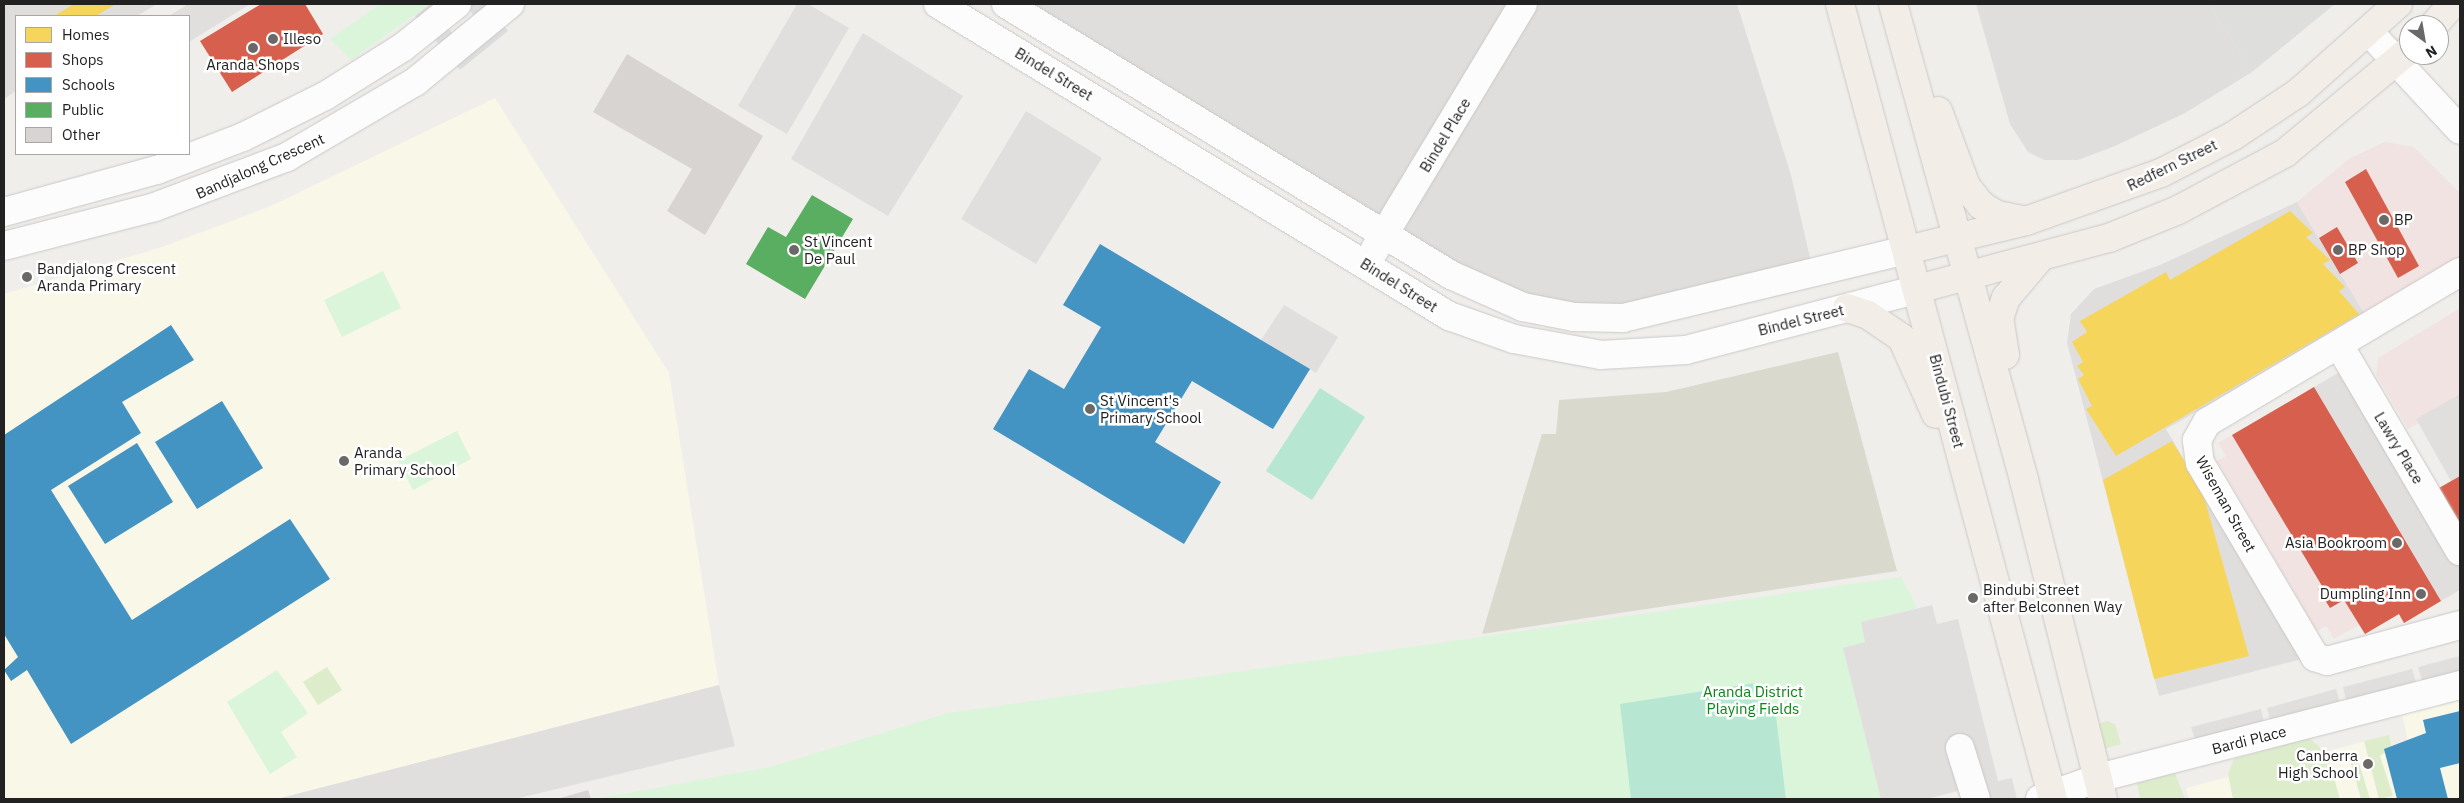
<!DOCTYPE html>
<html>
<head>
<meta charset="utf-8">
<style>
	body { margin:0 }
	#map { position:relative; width:2464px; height:803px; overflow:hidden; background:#f0eeeb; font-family:"IBM Plex Sans",sans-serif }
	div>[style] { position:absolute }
	.residential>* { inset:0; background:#dfdedc }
	.commercial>* { inset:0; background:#f1e3e1 }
	.education>* { inset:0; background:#f8f7e8 }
	.religious>* { inset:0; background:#dededc }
	.construction>* { inset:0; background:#d9d9cd }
	.grass>* { inset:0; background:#ddeccb }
	.park>* { inset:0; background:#daf5da }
	.pitch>* { inset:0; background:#b7e6d2 }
	.parking>* { inset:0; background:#e0dfde }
	.pier>* { inset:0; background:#dedddd }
	.homes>* { inset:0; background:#f6d55c }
	.shops>* { inset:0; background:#d6604d }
	.schools>* { inset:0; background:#4393c3 }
	.public>* { inset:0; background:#5aae61 }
	.building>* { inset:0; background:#d7d4d2 }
	.roads { filter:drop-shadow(0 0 1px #c9c8c7) drop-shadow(0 0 1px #c9c8c7) }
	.minor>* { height:28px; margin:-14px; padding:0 14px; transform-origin:14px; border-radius:14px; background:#fdfcfc }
	.major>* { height:28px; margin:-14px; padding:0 14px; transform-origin:14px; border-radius:14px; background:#f3ede7 }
	.dots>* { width:14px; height:14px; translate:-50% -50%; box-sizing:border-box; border:2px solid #fff; border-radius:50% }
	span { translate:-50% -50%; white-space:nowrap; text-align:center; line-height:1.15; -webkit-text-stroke:5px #fff; paint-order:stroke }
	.poi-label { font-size:15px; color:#222 }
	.left { translate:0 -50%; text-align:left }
	.right { translate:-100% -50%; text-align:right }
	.street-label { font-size:15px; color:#222 }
	.park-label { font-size:15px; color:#0c8416 }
	.frame { position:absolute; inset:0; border:5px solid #222; pointer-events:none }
	.legend { position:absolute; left:15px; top:15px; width:175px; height:140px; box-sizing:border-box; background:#fff; border:1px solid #a7a7a7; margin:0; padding:6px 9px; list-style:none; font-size:15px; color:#222 }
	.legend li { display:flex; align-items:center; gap:10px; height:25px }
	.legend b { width:25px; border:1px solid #a7a7a7 }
	.north { position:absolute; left:2399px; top:15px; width:50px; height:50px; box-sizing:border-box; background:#fff; border:1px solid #a7a7a7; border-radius:50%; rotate:148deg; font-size:14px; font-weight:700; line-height:20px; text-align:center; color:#222 }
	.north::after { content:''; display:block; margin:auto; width:18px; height:22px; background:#6a6968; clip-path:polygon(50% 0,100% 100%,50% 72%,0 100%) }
</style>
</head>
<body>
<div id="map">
	<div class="residential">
		<i style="clip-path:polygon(4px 4px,157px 4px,137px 16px,16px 16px,16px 91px,4px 99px)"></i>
		<i style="clip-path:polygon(1019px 4px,1737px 4px,1791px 175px,1811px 262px,1632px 310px,1545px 310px,1463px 276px)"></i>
		<i style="clip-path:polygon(1976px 4px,2209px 4px,2252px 72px,2185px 113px,2115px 146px,2078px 160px,2044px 160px,2028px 152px,2010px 124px)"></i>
		<i style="clip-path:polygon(2297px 202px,2366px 316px,2166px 429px,2302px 659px,2159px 696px,2067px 343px,2071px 314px,2094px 289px,2160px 265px)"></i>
	</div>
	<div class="commercial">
		<i style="clip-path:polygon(2385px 142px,2414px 147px,2460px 193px,2460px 257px,2366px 316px,2297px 202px,2350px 158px)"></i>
		<i style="clip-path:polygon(2460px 308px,2460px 399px,2408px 429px,2376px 375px,2378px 358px)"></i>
		<i style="clip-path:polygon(2314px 387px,2441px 601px,2404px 623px,2398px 614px,2365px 634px,2359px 625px,2334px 639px,2326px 626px,2317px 631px,2217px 461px,2226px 456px,2218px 443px)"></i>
	</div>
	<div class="education">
		<i style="clip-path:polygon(495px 98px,669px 373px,719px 685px,277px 799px,4px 799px,4px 294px,162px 247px,271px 206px)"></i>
		<i style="clip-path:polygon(2460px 698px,2460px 799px,2189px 799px,2186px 788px,2389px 735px,2393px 747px,2408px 742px,2402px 713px)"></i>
	</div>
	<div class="religious">
		<i style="clip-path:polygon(2209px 4px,2335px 4px,2252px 72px)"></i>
	</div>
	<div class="construction">
		<i style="clip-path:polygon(1838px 352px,1897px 571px,1482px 634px,1542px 434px,1556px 434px,1559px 400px,1666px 392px)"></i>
	</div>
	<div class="grass">
		<i style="clip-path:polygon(327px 667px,342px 690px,318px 705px,303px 682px)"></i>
		<i style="clip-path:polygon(2107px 721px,2115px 724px,2121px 744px,2105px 749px,2098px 724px)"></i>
		<i style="clip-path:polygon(2389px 735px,2392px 747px,2380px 756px,2393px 796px,2379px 799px,2364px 741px)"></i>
		<i style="clip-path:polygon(2309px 738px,2327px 754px,2340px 799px,2233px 799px,2228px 774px,2234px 759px)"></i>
		<i style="clip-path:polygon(2356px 756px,2358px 760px,2370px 799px,2361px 799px,2350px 759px)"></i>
		<i style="clip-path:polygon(2175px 773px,2185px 799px,2140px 799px,2137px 783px)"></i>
	</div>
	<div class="park">
		<i style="clip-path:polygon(380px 4px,430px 4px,351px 60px,330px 39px)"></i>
		<i style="clip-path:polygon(383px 271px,401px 308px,342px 337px,324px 300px)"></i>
		<i style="clip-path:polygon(457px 431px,471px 459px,413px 490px,398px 461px)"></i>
		<i style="clip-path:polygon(1901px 577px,1917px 608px,1861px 622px,1866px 642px,1843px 648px,1881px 799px,595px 799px,770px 767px,948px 713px)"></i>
		<i style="clip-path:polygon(277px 670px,308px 713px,281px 732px,297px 757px,270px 774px,227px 702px)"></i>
	</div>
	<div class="pitch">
		<i style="clip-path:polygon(1320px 388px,1365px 417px,1312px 500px,1266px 471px)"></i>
		<i style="clip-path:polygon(1755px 683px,1775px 708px,1786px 799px,1631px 799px,1620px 704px)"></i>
	</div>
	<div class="parking">
		<i style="clip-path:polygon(188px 4px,250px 4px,189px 42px,189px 16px,169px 16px)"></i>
		<i style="clip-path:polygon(797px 4px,808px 4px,849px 28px,787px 134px,738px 106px)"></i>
		<i style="clip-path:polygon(863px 33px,963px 96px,888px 216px,791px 159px)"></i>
		<i style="clip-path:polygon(1026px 111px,1102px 158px,1036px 264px,961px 219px)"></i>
		<i style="clip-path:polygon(1284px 305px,1338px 337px,1316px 373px,1261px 340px)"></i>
		<i style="clip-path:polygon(2350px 366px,2460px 551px,2460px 590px,2441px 601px,2314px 387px)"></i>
		<i style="clip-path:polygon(2460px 394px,2460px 476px,2451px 481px,2416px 419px)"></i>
		<i style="clip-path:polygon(1932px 605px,1937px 624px,1958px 619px,1998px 781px,2012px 778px,2017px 799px,1961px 799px,1958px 791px,1926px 799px,1881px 799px,1843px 648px,1865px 642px,1861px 622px)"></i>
		<i style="clip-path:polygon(2460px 656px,2460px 674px,2423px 683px,2418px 667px)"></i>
		<i style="clip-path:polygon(2412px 669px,2417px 686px,2347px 704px,2343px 687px)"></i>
		<i style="clip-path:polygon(719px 685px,735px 746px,515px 799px,277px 799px)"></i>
		<i style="clip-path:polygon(2336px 689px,2341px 706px,2271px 724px,2267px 708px)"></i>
		<i style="clip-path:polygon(2261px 709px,2265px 726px,2196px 744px,2191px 727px)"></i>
	</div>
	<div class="pier">
		<i style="clip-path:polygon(evenodd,430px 4px,485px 4px,508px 31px,460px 70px,415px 16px,430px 4px,470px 11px,476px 18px,454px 35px,448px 28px,470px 11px)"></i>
	</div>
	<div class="homes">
		<i style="clip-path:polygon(74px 4px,116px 4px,96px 16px,54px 16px)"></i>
		<i style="clip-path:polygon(2290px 211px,2313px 233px,2306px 237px,2330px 260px,2323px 264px,2345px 287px,2339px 291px,2359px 314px,2116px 456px,2086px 409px,2092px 406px,2078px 379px,2084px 375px,2077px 366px,2083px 362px,2072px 342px,2087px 332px,2080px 321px,2166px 272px,2170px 280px)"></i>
		<i style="clip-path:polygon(2172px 441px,2202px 490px,2249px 656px,2154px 679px,2103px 480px)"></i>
	</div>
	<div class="shops">
		<i style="clip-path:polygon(261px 4px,305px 4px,323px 34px,232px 92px,200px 41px)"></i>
		<i style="clip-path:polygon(2366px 169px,2419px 266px,2398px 278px,2345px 182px)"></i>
		<i style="clip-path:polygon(2337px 227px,2358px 263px,2340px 274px,2319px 238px)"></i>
		<i style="clip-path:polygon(2314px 387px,2441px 601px,2404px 623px,2399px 614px,2365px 634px,2344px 600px,2330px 608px,2318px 589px,2322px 586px,2232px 435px)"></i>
		<i style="clip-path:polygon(2460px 476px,2460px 524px,2439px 488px)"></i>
	</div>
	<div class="schools">
		<i style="clip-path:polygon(1100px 244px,1310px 369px,1273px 429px,1192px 381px,1155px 442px,1221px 482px,1184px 544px,993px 429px,1029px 369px,1064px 389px,1101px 327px,1063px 305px)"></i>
		<i style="clip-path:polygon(171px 325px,194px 360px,122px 402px,141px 433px,51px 490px,132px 620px,290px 519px,330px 579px,71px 744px,27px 670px,11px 681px,4px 670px,18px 657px,4px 634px,4px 435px)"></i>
		<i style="clip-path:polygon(222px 401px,263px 468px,197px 509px,155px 442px)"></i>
		<i style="clip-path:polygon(137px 443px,173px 502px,105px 544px,68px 486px)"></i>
		<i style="clip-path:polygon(2460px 711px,2460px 763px,2440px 768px,2448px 799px,2397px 799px,2384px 749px,2426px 733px,2423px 720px)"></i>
	</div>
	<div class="public">
		<i style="clip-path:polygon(812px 195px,853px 219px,805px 299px,746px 264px,768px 227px,786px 237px)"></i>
	</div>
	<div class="building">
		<i style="clip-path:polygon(627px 54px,763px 136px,705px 235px,667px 211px,692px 169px,593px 112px)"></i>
		<i style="clip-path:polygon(588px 790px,591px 799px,557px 799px)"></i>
	</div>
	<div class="roads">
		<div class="minor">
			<i style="left:938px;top:4px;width:599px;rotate:31.41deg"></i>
			<i style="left:1449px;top:316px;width:69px;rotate:19.5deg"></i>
			<i style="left:1514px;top:339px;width:88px;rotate:10.4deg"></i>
			<i style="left:1601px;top:355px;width:85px;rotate:-3.4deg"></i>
			<i style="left:1686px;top:350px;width:240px;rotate:-14.7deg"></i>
			<i style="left:1006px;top:4px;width:521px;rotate:31.34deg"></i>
			<i style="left:1451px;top:275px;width:79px;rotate:24deg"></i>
			<i style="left:1523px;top:307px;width:52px;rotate:11.1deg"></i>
			<i style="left:1574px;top:317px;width:49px;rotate:1.2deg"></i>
			<i style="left:1623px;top:318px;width:292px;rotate:-13.5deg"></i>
			<i style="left:2370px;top:33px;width:132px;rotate:47.1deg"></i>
			<i style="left:4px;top:212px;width:159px;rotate:-15.4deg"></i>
			<i style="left:157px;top:170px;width:92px;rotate:-21deg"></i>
			<i style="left:243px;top:137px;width:92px;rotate:-26.6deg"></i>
			<i style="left:325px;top:96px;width:92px;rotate:-32.1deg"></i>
			<i style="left:403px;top:47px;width:69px;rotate:-38.5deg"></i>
			<i style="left:4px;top:246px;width:156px;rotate:-14.5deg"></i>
			<i style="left:155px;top:207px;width:141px;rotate:-20.7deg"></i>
			<i style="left:287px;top:157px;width:148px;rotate:-30.4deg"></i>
			<i style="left:415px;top:82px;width:123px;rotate:-39.4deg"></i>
			<i style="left:1374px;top:251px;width:288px;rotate:-58.9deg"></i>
			<i style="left:2460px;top:272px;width:294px;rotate:149.3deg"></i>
			<i style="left:2207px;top:422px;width:21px;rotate:119deg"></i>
			<i style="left:2197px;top:440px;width:23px;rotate:83deg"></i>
			<i style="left:2200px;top:463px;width:226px;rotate:59.3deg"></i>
			<i style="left:2315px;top:657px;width:13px;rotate:18deg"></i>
			<i style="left:2327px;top:661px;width:138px;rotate:-15.1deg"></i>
			<i style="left:2339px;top:345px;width:239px;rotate:59.6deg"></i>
			<i style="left:1960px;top:748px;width:53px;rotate:72.6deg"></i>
			<i style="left:2040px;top:799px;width:62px;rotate:-19.9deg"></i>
			<i style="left:2098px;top:778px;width:374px;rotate:-14.4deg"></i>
		</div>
		<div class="major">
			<i style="left:1840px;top:4px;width:823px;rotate:75deg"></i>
			<i style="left:1893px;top:4px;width:494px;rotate:74.6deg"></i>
			<i style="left:2024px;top:480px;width:329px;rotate:76.1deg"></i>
			<i style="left:2434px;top:25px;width:28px;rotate:-49deg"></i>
			<i style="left:1938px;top:111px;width:80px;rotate:69.5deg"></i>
			<i style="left:1966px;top:186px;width:24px;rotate:52deg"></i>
			<i style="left:1981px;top:205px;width:19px;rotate:32deg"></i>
			<i style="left:1997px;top:215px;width:26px;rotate:11deg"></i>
			<i style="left:1907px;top:250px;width:122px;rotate:-13.7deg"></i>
			<i style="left:2026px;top:221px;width:143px;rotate:-19.6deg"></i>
			<i style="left:2161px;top:173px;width:81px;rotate:-27.2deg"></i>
			<i style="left:2233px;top:136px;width:78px;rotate:-33.5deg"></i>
			<i style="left:2298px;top:93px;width:134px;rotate:-41.7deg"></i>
			<i style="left:1918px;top:289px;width:198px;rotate:-15deg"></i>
			<i style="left:2109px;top:238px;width:74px;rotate:-22.1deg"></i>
			<i style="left:2178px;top:210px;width:121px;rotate:-28deg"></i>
			<i style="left:2285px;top:153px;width:161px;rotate:-39.7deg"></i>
			<i style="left:1847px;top:308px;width:22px;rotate:18deg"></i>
			<i style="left:1868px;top:315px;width:41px;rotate:34.1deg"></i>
			<i style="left:1902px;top:338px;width:83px;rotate:65.9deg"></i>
			<i style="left:2005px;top:355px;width:36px;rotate:-99deg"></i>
			<i style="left:1999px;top:319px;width:22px;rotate:-72deg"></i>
			<i style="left:2006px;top:298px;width:51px;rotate:-49.8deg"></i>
		</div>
	</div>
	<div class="dots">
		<i style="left:273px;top:39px;background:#6a6968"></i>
		<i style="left:253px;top:48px;background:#6a6968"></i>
		<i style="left:2384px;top:220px;background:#6a6968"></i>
		<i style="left:794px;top:250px;background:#6a6968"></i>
		<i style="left:2338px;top:250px;background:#6a6968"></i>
		<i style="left:27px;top:277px;background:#6a6968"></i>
		<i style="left:1090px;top:409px;background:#6a6968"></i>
		<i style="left:344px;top:461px;background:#6a6968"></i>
		<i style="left:2397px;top:543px;background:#6a6968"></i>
		<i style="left:2421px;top:594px;background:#6a6968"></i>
		<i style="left:1973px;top:598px;background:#6a6968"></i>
		<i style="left:2368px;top:764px;background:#6a6968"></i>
	</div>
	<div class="poi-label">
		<span class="left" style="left:283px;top:39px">Illeso</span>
		<span style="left:253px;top:65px">Aranda Shops</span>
		<span class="left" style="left:2394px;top:220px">BP</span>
		<span class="left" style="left:804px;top:250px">St Vincent<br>De Paul</span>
		<span class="left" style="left:2348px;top:250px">BP Shop</span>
		<span class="left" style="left:37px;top:277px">Bandjalong Crescent<br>Aranda Primary</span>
		<span class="left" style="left:1100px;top:409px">St Vincent's<br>Primary School</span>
		<span class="left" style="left:354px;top:461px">Aranda<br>Primary School</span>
		<span class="right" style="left:2387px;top:543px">Asia Bookroom</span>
		<span class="left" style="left:1983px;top:598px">Bindubi Street<br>after Belconnen Way</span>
		<span class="right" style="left:2411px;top:594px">Dumpling Inn</span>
		<span class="right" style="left:2358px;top:764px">Canberra<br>High School</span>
	</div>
	<div class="street-label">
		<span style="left:1054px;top:74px;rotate:31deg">Bindel Street</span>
		<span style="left:1445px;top:135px;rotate:-59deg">Bindel Place</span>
		<span style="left:2172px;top:165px;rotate:-26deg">Redfern Street</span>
		<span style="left:260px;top:166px;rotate:-24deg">Bandjalong Crescent</span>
		<span style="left:1399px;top:285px;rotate:32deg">Bindel Street</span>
		<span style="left:1801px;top:320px;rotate:-14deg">Bindel Street</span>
		<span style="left:1947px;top:401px;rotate:75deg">Bindubi Street</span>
		<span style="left:2399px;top:448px;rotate:59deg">Lawry Place</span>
		<span style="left:2226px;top:504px;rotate:61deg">Wiseman Street</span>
		<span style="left:2249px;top:740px;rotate:-14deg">Bardi Place</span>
	</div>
	<div class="park-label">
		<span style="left:1753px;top:700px">Aranda District<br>Playing Fields</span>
	</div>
	<div class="frame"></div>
	<ul class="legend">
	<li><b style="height:14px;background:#f6d55c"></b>Homes</li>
	<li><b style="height:14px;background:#d6604d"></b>Shops</li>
	<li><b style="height:14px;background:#4393c3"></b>Schools</li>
	<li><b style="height:14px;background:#5aae61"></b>Public</li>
	<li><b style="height:14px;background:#d7d4d2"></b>Other</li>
	</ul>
	<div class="north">N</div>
</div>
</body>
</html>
